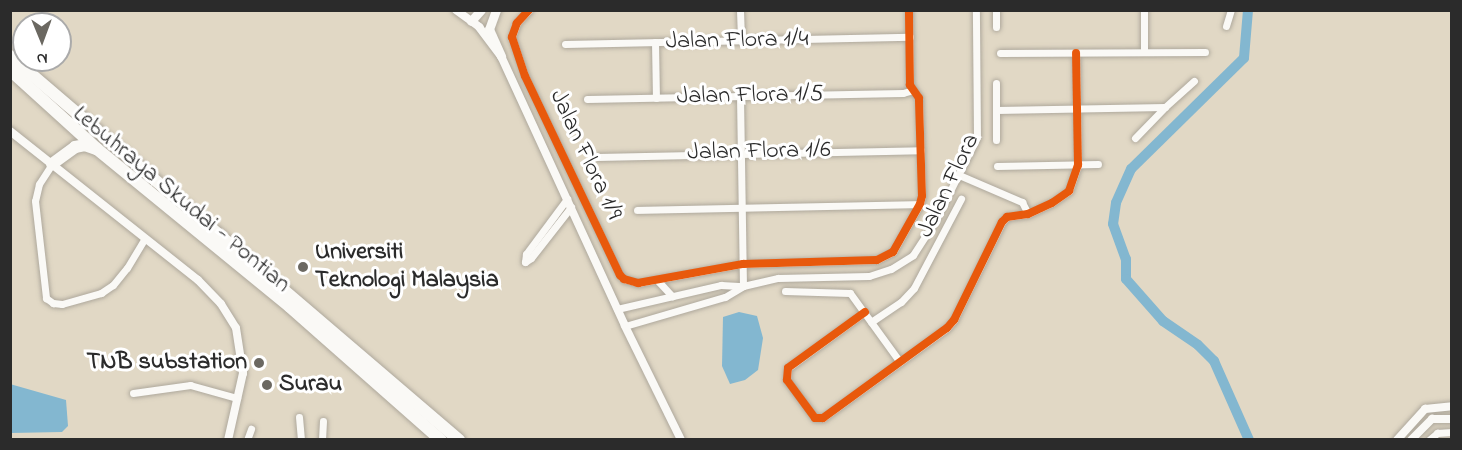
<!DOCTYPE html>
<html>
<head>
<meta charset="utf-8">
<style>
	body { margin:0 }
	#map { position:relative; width:1462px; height:450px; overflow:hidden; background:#e1d8c5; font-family:"Indie Flower",sans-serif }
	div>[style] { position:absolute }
	.water>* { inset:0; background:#83b7d0 }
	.river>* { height:10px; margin:-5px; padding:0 5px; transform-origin:5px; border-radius:5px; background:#83b7d0 }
	.roads { filter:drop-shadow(0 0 2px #aea89c) drop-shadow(0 0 2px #aea89c) }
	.minor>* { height:7px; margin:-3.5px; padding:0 3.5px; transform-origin:3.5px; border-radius:3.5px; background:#faf9f6 }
	.tertiary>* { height:8px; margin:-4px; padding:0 4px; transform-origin:4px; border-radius:4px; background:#faf9f6 }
	.secondary>* { height:9px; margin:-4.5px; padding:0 4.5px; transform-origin:4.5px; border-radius:4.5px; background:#faf9f6 }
	.trunk>* { height:12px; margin:-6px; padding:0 6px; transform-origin:6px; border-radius:6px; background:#faf9f6 }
	.cycleway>* { height:8px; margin:-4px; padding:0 4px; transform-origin:4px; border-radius:4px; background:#e8590c }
	.dots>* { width:16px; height:16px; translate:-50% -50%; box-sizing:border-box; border:3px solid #fff; border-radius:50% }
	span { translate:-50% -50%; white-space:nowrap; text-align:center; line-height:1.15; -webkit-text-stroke:6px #fff; paint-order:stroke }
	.street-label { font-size:24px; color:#2b2b2b }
	.poi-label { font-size:24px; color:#2b2b2b; font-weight:700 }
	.left { translate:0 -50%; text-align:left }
	.right { translate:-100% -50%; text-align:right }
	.frame { position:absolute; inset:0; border:12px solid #2b2b2b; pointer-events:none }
	.north { position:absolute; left:12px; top:12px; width:60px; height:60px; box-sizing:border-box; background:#fff; border:2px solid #aaa; border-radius:50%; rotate:179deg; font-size:16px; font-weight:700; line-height:24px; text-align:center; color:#2b2b2b }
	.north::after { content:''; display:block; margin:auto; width:21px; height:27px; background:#6b6861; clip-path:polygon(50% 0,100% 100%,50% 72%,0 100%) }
</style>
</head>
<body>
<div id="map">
	<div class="water">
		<i style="clip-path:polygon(739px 312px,757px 316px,763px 338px,758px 370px,745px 380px,730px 384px,722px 366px,723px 317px)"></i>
		<i style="clip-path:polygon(10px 384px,66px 400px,68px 426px,62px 432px,11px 433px)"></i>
	</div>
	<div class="river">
		<i style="left:1248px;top:10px;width:48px;rotate:94.8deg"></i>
		<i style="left:1244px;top:58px;width:158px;rotate:135.5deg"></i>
		<i style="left:1131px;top:169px;width:37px;rotate:114deg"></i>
		<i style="left:1116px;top:203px;width:21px;rotate:98deg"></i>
		<i style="left:1113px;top:224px;width:37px;rotate:70deg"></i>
		<i style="left:1126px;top:259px;width:20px;rotate:90deg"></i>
		<i style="left:1126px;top:279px;width:56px;rotate:48.6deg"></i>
		<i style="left:1163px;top:321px;width:42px;rotate:34.4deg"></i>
		<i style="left:1198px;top:345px;width:23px;rotate:45deg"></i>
		<i style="left:1214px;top:361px;width:86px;rotate:66.1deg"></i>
	</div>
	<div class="roads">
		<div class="minor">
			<i style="left:529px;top:10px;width:18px;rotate:133deg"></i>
			<i style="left:517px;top:23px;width:15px;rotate:110deg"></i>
			<i style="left:512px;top:37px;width:41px;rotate:71.6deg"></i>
			<i style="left:525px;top:76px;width:221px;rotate:64.5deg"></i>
			<i style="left:620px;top:275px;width:6px;rotate:45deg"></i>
			<i style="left:624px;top:279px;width:15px;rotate:16deg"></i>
			<i style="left:638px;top:283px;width:107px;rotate:-10.3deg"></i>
			<i style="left:743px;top:264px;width:134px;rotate:-1.7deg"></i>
			<i style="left:877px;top:260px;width:18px;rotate:-27deg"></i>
			<i style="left:893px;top:252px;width:55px;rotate:-60.6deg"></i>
			<i style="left:920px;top:204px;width:8px;rotate:-76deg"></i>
			<i style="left:922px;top:196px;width:98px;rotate:-91.8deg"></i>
			<i style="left:919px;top:98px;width:16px;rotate:-125deg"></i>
			<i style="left:910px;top:85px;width:75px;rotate:-90.8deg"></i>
			<i style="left:740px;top:10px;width:31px;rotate:88deg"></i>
			<i style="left:996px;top:10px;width:17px;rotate:90deg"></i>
			<i style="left:1144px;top:10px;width:42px;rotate:90deg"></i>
			<i style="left:1226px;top:26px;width:17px;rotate:-73deg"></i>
			<i style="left:655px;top:42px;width:56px;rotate:89deg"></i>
			<i style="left:565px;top:44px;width:345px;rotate:-1.2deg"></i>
			<i style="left:1000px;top:53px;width:205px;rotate:-0.3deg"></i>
			<i style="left:996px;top:83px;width:27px;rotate:90deg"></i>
			<i style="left:996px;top:110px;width:169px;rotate:-1deg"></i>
			<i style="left:1165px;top:107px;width:39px;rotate:-42deg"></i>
			<i style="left:740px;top:96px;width:190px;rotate:89.1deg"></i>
			<i style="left:587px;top:99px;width:316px;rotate:-1.1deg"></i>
			<i style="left:903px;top:93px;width:10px;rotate:-17deg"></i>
			<i style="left:996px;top:110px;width:30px;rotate:90deg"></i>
			<i style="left:1135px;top:138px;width:43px;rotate:-45.9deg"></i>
			<i style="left:597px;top:157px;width:324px;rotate:-1.2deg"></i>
			<i style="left:52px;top:164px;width:24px;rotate:123deg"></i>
			<i style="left:39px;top:184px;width:17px;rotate:103deg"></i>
			<i style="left:35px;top:201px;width:98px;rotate:83.5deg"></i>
			<i style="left:46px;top:298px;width:9px;rotate:36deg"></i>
			<i style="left:53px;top:303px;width:9px;rotate:6deg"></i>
			<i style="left:62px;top:304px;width:41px;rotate:-15.8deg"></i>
			<i style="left:101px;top:293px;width:14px;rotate:-34deg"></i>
			<i style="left:113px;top:285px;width:22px;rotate:-51deg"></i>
			<i style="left:127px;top:268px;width:35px;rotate:-59deg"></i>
			<i style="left:997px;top:166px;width:101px;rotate:-1.1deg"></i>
			<i style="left:959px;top:175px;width:69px;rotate:23.2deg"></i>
			<i style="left:1022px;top:202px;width:13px;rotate:63deg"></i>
			<i style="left:637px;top:210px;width:283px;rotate:-1.2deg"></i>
			<i style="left:525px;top:262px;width:8px;rotate:-83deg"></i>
			<i style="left:526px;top:254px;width:69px;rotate:-53.3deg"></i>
			<i style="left:525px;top:262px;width:7px;rotate:-34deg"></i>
			<i style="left:531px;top:258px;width:65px;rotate:-51.9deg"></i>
			<i style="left:658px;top:281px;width:21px;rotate:47deg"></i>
			<i style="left:785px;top:291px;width:65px;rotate:1.8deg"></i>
			<i style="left:850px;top:293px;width:85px;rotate:54.1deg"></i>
			<i style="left:617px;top:309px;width:107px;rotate:-13deg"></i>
			<i style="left:721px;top:285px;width:22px;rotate:3deg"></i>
			<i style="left:743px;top:286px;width:36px;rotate:-13deg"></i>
			<i style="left:778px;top:278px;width:91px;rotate:-1.3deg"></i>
			<i style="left:869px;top:276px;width:23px;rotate:-18deg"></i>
			<i style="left:891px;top:269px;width:26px;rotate:-32deg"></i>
			<i style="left:913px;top:255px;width:38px;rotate:-57deg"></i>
			<i style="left:934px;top:223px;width:96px;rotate:-63.4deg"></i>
			<i style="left:977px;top:137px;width:127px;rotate:-90.5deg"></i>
			<i style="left:865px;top:312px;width:95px;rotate:144deg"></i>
			<i style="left:788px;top:368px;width:12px;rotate:95deg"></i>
			<i style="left:787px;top:380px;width:47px;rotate:53.6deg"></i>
			<i style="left:815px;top:418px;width:8px"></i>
			<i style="left:823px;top:418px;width:153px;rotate:-36deg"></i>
			<i style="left:947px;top:328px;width:11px;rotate:-49deg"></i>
			<i style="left:954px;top:320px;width:109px;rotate:-63.9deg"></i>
			<i style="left:1002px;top:222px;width:7px;rotate:-45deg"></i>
			<i style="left:1007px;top:217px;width:21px;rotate:-8deg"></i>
			<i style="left:1028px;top:214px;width:26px;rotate:-25deg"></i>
			<i style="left:1052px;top:203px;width:21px;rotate:-35deg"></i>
			<i style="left:1069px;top:191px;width:28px;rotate:-71deg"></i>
			<i style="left:1078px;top:165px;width:112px;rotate:-91deg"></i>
			<i style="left:871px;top:322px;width:36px;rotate:-34deg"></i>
			<i style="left:901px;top:302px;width:19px;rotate:-47deg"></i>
			<i style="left:914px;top:288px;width:101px;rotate:-62.2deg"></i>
			<i style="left:625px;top:326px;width:104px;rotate:-16.2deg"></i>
			<i style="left:725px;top:297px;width:21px;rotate:-31deg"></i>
			<i style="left:133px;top:393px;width:58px;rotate:-8deg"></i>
			<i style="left:190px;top:385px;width:49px;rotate:15.5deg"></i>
			<i style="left:299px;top:417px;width:23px;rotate:85deg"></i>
			<i style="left:247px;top:440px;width:12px;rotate:-70deg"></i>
			<i style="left:322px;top:440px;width:19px;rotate:-87deg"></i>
			<i style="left:1429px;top:440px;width:11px;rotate:-41deg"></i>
			<i style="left:1437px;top:433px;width:15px;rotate:-4deg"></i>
		</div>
		<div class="tertiary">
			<i style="left:456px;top:10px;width:29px;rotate:36deg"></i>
			<i style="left:479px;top:27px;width:36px;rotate:53deg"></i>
			<i style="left:501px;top:56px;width:297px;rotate:65.3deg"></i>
			<i style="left:625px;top:326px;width:127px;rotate:63.8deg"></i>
			<i style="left:10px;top:131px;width:240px;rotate:38.4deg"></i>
			<i style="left:198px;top:280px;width:33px;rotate:46deg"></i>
			<i style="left:221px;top:304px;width:28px;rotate:58deg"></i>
			<i style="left:236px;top:328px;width:46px;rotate:81.2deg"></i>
			<i style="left:243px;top:373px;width:69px;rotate:102.6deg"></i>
			<i style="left:1397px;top:440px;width:42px;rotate:-47.9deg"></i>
			<i style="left:1425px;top:409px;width:27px;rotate:-6deg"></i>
			<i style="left:1411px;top:440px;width:30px;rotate:-45deg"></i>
			<i style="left:1432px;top:419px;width:20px"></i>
		</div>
		<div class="secondary">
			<i style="left:496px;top:10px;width:20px;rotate:110deg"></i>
			<i style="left:489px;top:29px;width:30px;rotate:66deg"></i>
			<i style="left:471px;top:21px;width:15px;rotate:-48deg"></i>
		</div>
		<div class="trunk">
			<i style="left:10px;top:56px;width:591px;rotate:40.54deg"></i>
			<i style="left:10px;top:70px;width:118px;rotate:42.2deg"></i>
			<i style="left:97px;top:149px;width:249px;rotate:39.3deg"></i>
			<i style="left:290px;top:307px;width:201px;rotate:41.4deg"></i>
			<i style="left:52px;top:164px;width:29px;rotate:-36deg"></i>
			<i style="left:75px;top:147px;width:10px;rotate:-11deg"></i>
			<i style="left:85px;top:145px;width:12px;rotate:20deg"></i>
		</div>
	</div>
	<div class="cycleway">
		<i style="left:529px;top:10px;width:18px;rotate:133deg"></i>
		<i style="left:517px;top:23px;width:15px;rotate:110deg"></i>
		<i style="left:512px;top:37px;width:41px;rotate:71.6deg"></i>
		<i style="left:525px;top:76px;width:221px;rotate:64.5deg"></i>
		<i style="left:620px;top:275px;width:6px;rotate:45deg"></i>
		<i style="left:624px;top:279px;width:15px;rotate:16deg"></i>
		<i style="left:638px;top:283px;width:107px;rotate:-10.3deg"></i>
		<i style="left:743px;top:264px;width:134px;rotate:-1.7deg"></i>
		<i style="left:877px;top:260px;width:18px;rotate:-27deg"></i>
		<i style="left:893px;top:252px;width:55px;rotate:-60.6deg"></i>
		<i style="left:920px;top:204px;width:8px;rotate:-76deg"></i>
		<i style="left:922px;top:196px;width:98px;rotate:-91.8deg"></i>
		<i style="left:919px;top:98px;width:16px;rotate:-125deg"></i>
		<i style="left:910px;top:85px;width:75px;rotate:-90.8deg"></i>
		<i style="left:865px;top:312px;width:95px;rotate:144deg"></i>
		<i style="left:788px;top:368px;width:12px;rotate:95deg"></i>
		<i style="left:787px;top:380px;width:47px;rotate:53.6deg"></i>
		<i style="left:815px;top:418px;width:8px"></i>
		<i style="left:823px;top:418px;width:153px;rotate:-36deg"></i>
		<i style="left:947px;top:328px;width:11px;rotate:-49deg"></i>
		<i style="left:954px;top:320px;width:109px;rotate:-63.9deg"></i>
		<i style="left:1002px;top:222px;width:7px;rotate:-45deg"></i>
		<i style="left:1007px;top:217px;width:21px;rotate:-8deg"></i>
		<i style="left:1028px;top:214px;width:26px;rotate:-25deg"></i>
		<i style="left:1052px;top:203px;width:21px;rotate:-35deg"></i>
		<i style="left:1069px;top:191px;width:28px;rotate:-71deg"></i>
		<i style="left:1078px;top:165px;width:112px;rotate:-91deg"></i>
	</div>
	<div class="dots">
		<i style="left:303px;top:267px;background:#6b6861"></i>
		<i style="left:259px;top:363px;background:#6b6861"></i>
		<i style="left:267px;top:385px;background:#6b6861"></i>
	</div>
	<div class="street-label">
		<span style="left:737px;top:41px;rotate:-1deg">Jalan Flora 1/4</span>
		<span style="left:750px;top:96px;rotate:-1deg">Jalan Flora 1/5</span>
		<span style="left:759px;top:152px;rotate:-1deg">Jalan Flora 1/6</span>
		<span style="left:585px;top:155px;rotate:65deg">Jalan Flora 1/9</span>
		<span style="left:949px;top:186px;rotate:-64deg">Jalan Flora</span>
		<span style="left:181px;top:200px;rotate:40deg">Lebuhraya Skudai - Pontian</span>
	</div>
	<div class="poi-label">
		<span class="left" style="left:315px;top:267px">Universiti<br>Teknologi Malaysia</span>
		<span class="right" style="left:247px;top:363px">TNB substation</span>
		<span class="left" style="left:279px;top:385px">Surau</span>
	</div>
	<div class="frame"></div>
	<div class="north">N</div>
</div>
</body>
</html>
